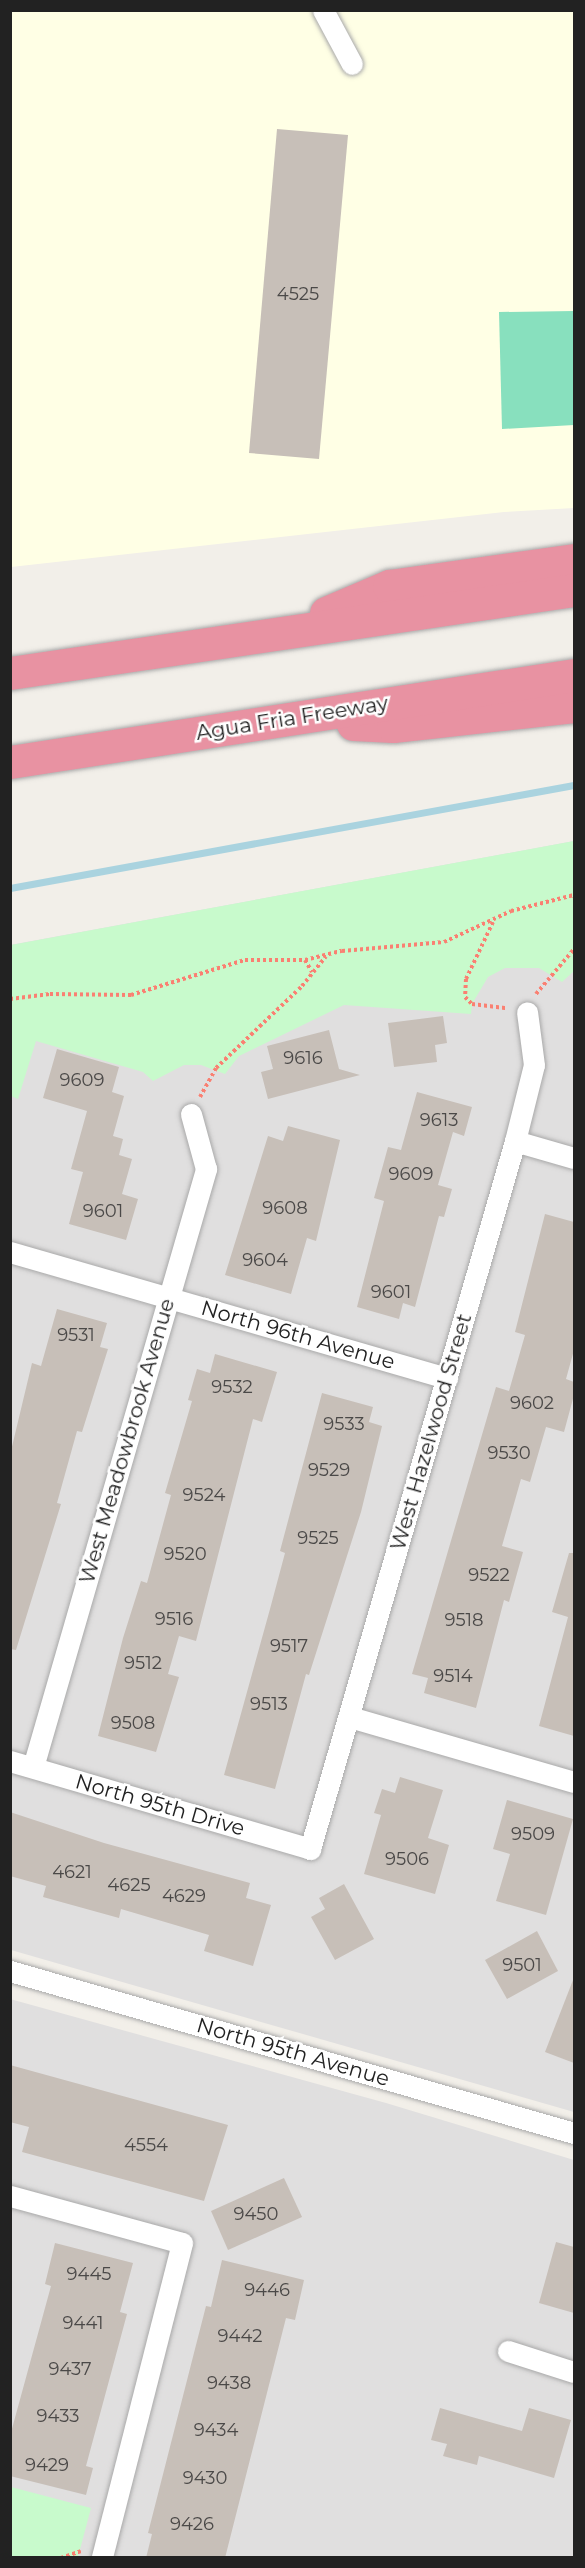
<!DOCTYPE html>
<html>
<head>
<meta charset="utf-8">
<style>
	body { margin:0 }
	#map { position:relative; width:585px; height:2568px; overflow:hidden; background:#f2efe9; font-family:Montserrat,sans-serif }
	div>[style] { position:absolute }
	.residential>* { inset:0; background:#e0dfdf }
	.education>* { inset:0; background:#ffffe5 }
	.park>* { inset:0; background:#c8facc }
	.pitch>* { inset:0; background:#88e0be }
	.stream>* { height:7px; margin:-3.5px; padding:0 3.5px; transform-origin:3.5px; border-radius:3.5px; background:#aad3df }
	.building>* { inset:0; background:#c7bfb8 }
	.path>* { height:4px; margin-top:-2px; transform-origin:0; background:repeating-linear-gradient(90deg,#fa8072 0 3px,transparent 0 6px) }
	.roads { filter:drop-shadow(0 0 2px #a9a9a9) drop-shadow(0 0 2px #a9a9a9) }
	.minor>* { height:21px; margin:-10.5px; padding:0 10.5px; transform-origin:10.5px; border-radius:10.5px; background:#fff }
	.motorway>* { height:33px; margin:-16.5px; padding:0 16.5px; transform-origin:16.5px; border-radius:16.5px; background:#e892a2 }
	span { translate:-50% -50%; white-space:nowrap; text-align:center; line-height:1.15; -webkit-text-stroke:5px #fff; paint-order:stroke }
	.number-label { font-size:18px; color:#4b4948 }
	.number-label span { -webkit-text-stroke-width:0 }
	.street-label { font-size:21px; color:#222 }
	.frame { position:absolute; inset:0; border:12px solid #222; pointer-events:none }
</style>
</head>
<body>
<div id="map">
	<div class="residential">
		<i style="clip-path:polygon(574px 841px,574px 2112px,11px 1950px,10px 945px)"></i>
		<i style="clip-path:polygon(10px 1999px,386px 2103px,574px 2160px,574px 2557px,11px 2557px)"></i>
	</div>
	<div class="education">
		<i style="clip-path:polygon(10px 11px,574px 11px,574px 508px,504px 512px,11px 567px)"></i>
	</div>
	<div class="park">
		<i style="clip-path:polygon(574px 841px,574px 971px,562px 982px,539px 968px,505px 968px,488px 977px,472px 1004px,471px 1014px,344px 1005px,239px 1056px,225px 1074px,201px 1065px,184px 1065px,153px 1081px,143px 1072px,36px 1041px,18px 1099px,11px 1096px,11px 945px)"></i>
		<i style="clip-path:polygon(11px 2487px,91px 2508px,78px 2557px,11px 2557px)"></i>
	</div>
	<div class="pitch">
		<i style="clip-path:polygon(574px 311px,574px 425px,502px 429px,499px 312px)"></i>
	</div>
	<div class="stream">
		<i style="left:10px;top:888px;width:573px;rotate:-10.35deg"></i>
	</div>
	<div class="building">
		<i style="clip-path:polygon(277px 129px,348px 135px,319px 459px,249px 453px)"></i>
		<i style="clip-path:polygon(443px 1016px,447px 1043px,435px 1045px,437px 1062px,394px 1067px,388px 1023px)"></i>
		<i style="clip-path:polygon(329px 1030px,339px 1069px,360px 1075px,268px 1099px,261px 1072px,273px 1069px,267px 1046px)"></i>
		<i style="clip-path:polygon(57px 1049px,119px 1067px,112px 1092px,124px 1096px,113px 1136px,123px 1139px,119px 1155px,132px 1159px,122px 1194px,138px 1199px,126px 1240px,69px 1224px,83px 1172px,71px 1169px,87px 1111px,43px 1098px)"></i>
		<i style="clip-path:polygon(417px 1092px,472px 1107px,464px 1136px,453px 1132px,438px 1185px,452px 1189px,444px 1217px,439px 1216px,415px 1307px,403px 1303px,399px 1319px,357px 1307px,384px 1201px,374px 1198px,388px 1147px,401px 1150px)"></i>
		<i style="clip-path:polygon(288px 1126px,340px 1140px,316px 1241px,307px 1238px,291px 1294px,225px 1275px,268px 1136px,283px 1141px)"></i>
		<i style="clip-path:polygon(545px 1214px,574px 1222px,574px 1350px,566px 1379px,574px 1382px,574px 1395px,564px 1432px,546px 1427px,530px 1482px,521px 1479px,502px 1546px,523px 1552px,509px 1602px,504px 1600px,476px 1708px,424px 1693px,428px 1678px,412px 1674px,496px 1387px,509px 1391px,525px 1335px,515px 1332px)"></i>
		<i style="clip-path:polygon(57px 1309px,107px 1323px,100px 1347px,108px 1349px,82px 1432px,77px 1431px,57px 1503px,61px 1504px,16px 1650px,10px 1649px,10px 1455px,32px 1363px,41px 1366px)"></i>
		<i style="clip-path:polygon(215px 1354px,277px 1372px,262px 1422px,253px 1419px,196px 1641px,179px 1636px,168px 1674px,179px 1677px,156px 1752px,98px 1736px,123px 1638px,141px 1581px,147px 1583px,171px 1495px,165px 1493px,192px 1401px,188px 1400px,197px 1369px,210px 1373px)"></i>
		<i style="clip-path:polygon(322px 1393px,373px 1407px,369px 1422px,382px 1426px,361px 1512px,309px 1675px,306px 1674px,275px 1789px,224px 1775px,270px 1609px,285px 1553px,280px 1551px)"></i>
		<i style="clip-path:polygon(569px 1553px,574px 1553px,574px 1736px,539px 1726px,568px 1617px,552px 1612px)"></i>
		<i style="clip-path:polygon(400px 1777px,443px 1790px,428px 1838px,449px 1845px,435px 1894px,364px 1874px,381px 1815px,374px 1813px,382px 1789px,395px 1793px)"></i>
		<i style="clip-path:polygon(507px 1800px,573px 1819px,546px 1915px,496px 1901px,510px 1854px,493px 1849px)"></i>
		<i style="clip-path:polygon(10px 1812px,104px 1843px,250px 1883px,246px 1898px,271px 1905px,253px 1966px,204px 1951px,209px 1935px,121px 1909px,119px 1918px,43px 1897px,46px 1886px,10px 1876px)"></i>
		<i style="clip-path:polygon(344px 1884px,374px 1939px,335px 1960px,311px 1917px,325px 1909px,319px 1898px)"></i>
		<i style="clip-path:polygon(537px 1931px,558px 1971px,507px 1999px,485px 1960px)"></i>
		<i style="clip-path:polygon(573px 1980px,574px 1981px,574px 2063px,545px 2052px)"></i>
		<i style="clip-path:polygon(10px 2065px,228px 2125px,204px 2201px,22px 2152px,29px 2127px,10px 2122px)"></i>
		<i style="clip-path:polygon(284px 2178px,302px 2217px,228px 2250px,211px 2211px)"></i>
		<i style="clip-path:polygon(556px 2242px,574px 2247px,574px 2313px,539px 2303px)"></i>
		<i style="clip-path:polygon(55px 2243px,133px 2263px,120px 2312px,127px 2314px,86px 2466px,93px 2468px,86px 2495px,10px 2476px,10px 2436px,51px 2286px,45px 2284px)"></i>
		<i style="clip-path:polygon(222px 2260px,304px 2280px,295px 2320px,286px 2318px,225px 2558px,146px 2558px,152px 2534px,148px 2533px,196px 2345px,206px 2306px,211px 2307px)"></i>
		<i style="clip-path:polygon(440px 2408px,522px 2431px,529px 2408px,571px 2420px,554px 2478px,479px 2456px,477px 2465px,443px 2456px,447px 2444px,431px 2440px)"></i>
	</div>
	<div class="path">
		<i style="left:493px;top:922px;width:63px;rotate:115.3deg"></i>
		<i style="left:466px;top:979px;width:18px;rotate:93deg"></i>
		<i style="left:465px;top:997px;width:10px;rotate:45deg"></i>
		<i style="left:472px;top:1004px;width:35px;rotate:7deg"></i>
		<i style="left:305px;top:960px;width:14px;rotate:60deg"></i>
		<i style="left:536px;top:994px;width:59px;rotate:-49.8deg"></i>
		<i style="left:10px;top:999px;width:40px;rotate:-7.1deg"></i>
		<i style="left:50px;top:994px;width:81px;rotate:0.7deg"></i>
		<i style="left:131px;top:995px;width:119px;rotate:-17.1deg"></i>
		<i style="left:245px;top:960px;width:60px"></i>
		<i style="left:305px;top:960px;width:38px;rotate:-14deg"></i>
		<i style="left:342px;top:951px;width:102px;rotate:-5deg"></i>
		<i style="left:444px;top:942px;width:74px;rotate:-24.8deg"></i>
		<i style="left:511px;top:911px;width:65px;rotate:-14.3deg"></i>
		<i style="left:200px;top:1097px;width:33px;rotate:-61deg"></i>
		<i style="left:216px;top:1068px;width:119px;rotate:-43.6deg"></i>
		<i style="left:302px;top:986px;width:38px;rotate:-51deg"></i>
		<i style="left:61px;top:2558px;width:21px;rotate:-19deg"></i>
	</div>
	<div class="roads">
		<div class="minor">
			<i style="left:323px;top:10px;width:61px;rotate:61.8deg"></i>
			<i style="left:515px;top:1141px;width:61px;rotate:16.1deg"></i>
			<i style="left:10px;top:1252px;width:455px;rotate:16.1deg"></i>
			<i style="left:350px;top:1717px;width:233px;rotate:16.2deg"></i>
			<i style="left:10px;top:1761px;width:313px;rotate:16.3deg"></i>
			<i style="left:310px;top:1849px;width:737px;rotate:-73.85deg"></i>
			<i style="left:515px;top:1141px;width:78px;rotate:-76deg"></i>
			<i style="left:534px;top:1065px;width:53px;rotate:-97.5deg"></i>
			<i style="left:33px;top:1767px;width:623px;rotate:-73.86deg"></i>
			<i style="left:206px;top:1169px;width:57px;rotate:-105.3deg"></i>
			<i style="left:10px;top:1971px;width:587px;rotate:16.03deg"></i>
			<i style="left:10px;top:2196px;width:178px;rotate:15.3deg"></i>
			<i style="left:182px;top:2243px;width:325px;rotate:104.3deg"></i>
			<i style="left:508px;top:2351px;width:69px;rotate:17.7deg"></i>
		</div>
		<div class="motorway">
			<i style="left:326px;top:613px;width:69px;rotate:-23.2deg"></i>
			<i style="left:389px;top:586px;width:187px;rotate:-8deg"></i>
			<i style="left:10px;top:673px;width:570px;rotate:-8.37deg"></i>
			<i style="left:353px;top:724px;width:40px;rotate:2.9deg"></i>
			<i style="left:393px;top:726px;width:182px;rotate:-6.3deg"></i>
			<i style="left:10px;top:762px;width:571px;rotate:-8.77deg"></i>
		</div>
	</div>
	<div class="number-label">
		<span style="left:298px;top:294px">4525</span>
		<span style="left:303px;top:1058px">9616</span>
		<span style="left:82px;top:1080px">9609</span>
		<span style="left:439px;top:1120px">9613</span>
		<span style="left:411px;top:1174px">9609</span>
		<span style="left:285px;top:1208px">9608</span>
		<span style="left:103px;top:1211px">9601</span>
		<span style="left:265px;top:1260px">9604</span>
		<span style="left:391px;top:1292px">9601</span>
		<span style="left:76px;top:1335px">9531</span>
		<span style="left:232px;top:1387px">9532</span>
		<span style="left:532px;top:1403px">9602</span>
		<span style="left:344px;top:1424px">9533</span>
		<span style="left:509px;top:1453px">9530</span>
		<span style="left:329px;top:1470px">9529</span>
		<span style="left:204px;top:1495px">9524</span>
		<span style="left:318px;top:1538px">9525</span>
		<span style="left:185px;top:1554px">9520</span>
		<span style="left:489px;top:1575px">9522</span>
		<span style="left:174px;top:1619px">9516</span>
		<span style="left:464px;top:1620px">9518</span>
		<span style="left:289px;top:1646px">9517</span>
		<span style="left:143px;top:1663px">9512</span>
		<span style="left:453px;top:1676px">9514</span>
		<span style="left:269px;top:1704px">9513</span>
		<span style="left:133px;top:1723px">9508</span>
		<span style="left:533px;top:1834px">9509</span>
		<span style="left:407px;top:1859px">9506</span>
		<span style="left:72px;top:1872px">4621</span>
		<span style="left:129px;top:1885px">4625</span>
		<span style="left:184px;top:1896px">4629</span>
		<span style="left:522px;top:1965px">9501</span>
		<span style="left:146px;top:2145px">4554</span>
		<span style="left:256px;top:2214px">9450</span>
		<span style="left:89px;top:2274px">9445</span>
		<span style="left:267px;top:2290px">9446</span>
		<span style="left:83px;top:2323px">9441</span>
		<span style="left:240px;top:2336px">9442</span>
		<span style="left:70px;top:2369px">9437</span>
		<span style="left:229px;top:2383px">9438</span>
		<span style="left:58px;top:2416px">9433</span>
		<span style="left:216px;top:2430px">9434</span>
		<span style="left:47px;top:2465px">9429</span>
		<span style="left:205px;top:2478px">9430</span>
		<span style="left:192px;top:2524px">9426</span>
	</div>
	<div class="street-label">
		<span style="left:292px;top:718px;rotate:-9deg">Agua Fria Freeway</span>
		<span style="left:298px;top:1335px;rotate:16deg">North 96th Avenue</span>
		<span style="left:431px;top:1432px;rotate:-74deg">West Hazelwood Street</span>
		<span style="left:127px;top:1441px;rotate:-74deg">West Meadowbrook Avenue</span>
		<span style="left:160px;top:1805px;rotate:16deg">North 95th Drive</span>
		<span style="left:293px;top:2052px;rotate:16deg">North 95th Avenue</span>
	</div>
	<div class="frame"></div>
</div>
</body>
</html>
